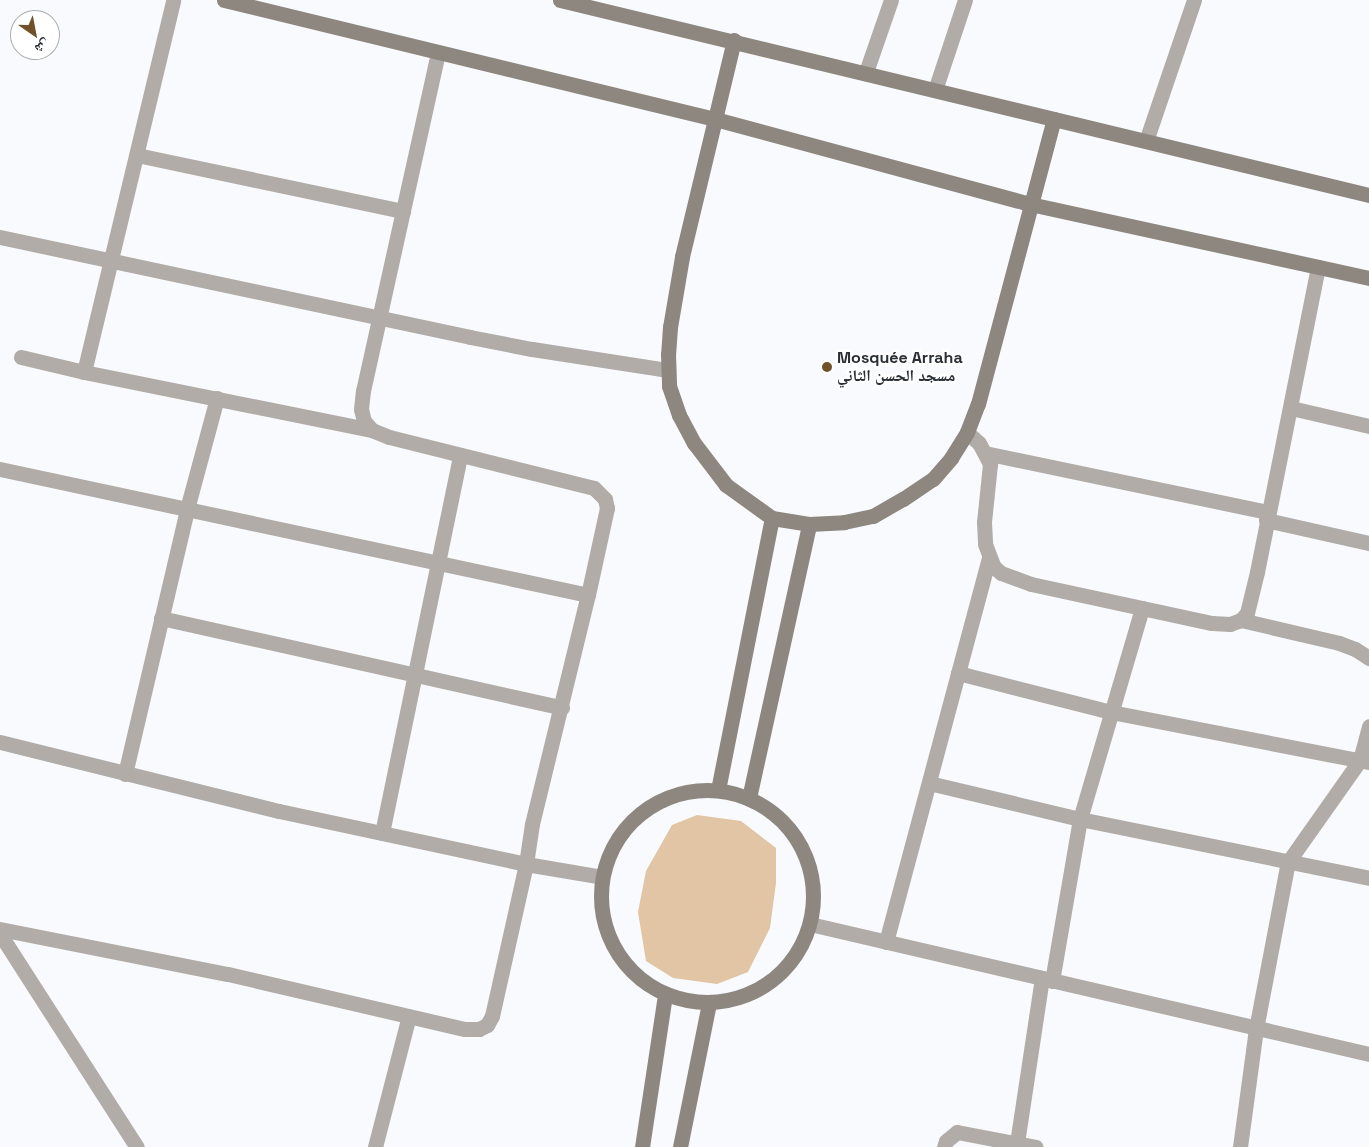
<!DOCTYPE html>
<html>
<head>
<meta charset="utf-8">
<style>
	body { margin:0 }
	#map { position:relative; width:1369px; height:1147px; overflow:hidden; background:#f8fafd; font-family:"Space Grotesk","Noto Naskh Arabic",sans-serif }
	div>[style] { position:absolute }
	.green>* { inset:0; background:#e1c5a4 }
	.street>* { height:15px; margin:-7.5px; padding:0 7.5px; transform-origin:7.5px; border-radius:7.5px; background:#b1aca7 }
	.secondary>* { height:15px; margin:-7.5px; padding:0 7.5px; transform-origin:7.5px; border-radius:7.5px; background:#8e877f }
	.secondary>.ring { margin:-7.5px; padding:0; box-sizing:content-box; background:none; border:15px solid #8e877f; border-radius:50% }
	.dots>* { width:14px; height:14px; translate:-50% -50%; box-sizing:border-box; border:2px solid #fff; border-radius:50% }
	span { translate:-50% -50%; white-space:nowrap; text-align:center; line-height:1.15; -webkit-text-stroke:5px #fff; paint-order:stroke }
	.poi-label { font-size:16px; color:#2a2f34; font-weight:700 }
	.left { translate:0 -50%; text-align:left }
	.north { position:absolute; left:10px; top:10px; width:50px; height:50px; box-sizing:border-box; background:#fff; border:1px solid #aaacae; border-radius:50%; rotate:147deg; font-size:14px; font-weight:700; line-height:20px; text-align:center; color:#2a2f34 }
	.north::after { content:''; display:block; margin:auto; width:18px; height:22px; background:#715127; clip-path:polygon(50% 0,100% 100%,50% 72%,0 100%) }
</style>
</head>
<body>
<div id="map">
	<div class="green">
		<i style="clip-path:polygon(697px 815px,741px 821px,776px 848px,776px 883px,770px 928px,748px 972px,717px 984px,673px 978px,646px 961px,638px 912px,646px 871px,672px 825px)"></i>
	</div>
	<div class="street">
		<i style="left:866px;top:72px;width:76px;rotate:-70.9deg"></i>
		<i style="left:935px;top:90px;width:95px;rotate:-71.6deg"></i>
		<i style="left:1146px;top:141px;width:149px;rotate:-71.2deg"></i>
		<i style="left:137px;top:155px;width:272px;rotate:11.9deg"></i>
		<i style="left:0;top:237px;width:481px;rotate:12deg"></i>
		<i style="left:470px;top:337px;width:63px;rotate:11deg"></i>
		<i style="left:532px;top:349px;width:138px;rotate:8.8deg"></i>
		<i style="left:21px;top:357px;width:65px;rotate:13.4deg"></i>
		<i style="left:84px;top:372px;width:294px;rotate:11.4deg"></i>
		<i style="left:84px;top:372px;width:382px;rotate:-76.5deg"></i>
		<i style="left:1291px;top:408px;width:80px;rotate:13deg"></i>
		<i style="left:967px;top:432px;width:16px;rotate:43deg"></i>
		<i style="left:979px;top:443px;width:24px;rotate:62deg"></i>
		<i style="left:990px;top:464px;width:58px;rotate:95.9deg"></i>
		<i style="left:984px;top:522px;width:22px;rotate:87deg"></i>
		<i style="left:985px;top:544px;width:25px;rotate:69deg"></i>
		<i style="left:994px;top:567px;width:9px;rotate:41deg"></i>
		<i style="left:1001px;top:573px;width:32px;rotate:20deg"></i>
		<i style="left:1031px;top:584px;width:185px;rotate:12.2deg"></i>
		<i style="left:1212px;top:623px;width:18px;rotate:3deg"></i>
		<i style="left:1230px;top:624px;width:12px;rotate:-20deg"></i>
		<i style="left:1241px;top:620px;width:9px;rotate:-49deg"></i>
		<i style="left:1247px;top:613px;width:42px;rotate:-76.3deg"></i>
		<i style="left:1257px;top:572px;width:311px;rotate:-78.7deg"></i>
		<i style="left:985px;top:453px;width:288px;rotate:11.8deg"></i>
		<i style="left:0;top:469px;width:601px;rotate:12.09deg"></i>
		<i style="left:1266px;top:520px;width:106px;rotate:12.6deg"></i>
		<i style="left:161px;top:618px;width:411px;rotate:12.6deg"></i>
		<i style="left:1241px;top:620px;width:101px;rotate:13.2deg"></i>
		<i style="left:1339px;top:643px;width:17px;rotate:21deg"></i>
		<i style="left:1355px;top:649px;width:17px;rotate:33deg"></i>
		<i style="left:958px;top:673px;width:158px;rotate:14.3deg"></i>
		<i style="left:1111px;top:712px;width:262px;rotate:11deg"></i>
		<i style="left:0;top:742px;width:287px;rotate:13.9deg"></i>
		<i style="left:279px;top:811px;width:253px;rotate:12.1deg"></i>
		<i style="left:526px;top:864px;width:77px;rotate:9.7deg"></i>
		<i style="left:125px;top:774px;width:272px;rotate:-76.8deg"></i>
		<i style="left:187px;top:509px;width:115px;rotate:-74.9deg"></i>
		<i style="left:929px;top:783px;width:155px;rotate:13.4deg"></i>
		<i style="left:1080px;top:819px;width:295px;rotate:11.5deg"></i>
		<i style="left:382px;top:833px;width:386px;rotate:-78.3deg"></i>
		<i style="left:810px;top:924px;width:574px;rotate:13.09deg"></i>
		<i style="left:0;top:929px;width:232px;rotate:11.2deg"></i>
		<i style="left:228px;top:974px;width:243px;rotate:13.1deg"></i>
		<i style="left:465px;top:1029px;width:14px"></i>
		<i style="left:479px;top:1029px;width:9px;rotate:-27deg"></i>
		<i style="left:487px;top:1025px;width:10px;rotate:-61deg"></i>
		<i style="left:492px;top:1016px;width:156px;rotate:-77.4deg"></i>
		<i style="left:526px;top:864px;width:40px;rotate:-81.5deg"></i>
		<i style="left:532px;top:824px;width:236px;rotate:-76.3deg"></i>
		<i style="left:588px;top:595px;width:89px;rotate:-77.7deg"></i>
		<i style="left:607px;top:508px;width:9px;rotate:-103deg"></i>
		<i style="left:605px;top:499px;width:16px;rotate:-135deg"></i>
		<i style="left:594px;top:488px;width:211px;rotate:-166deg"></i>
		<i style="left:389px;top:437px;width:18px;rotate:-158deg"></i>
		<i style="left:372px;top:430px;width:12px;rotate:-132deg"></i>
		<i style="left:364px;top:421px;width:12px;rotate:-104deg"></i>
		<i style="left:361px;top:409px;width:18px;rotate:-84deg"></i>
		<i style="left:363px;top:391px;width:347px;rotate:-77.5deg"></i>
		<i style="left:0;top:934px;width:253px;rotate:57.3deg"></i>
		<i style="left:886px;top:942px;width:399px;rotate:-75deg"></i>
		<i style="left:1052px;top:981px;width:164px;rotate:-80.2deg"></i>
		<i style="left:1080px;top:819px;width:220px;rotate:-73.6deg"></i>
		<i style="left:1017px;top:1143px;width:167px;rotate:-81.4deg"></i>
		<i style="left:375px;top:1147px;width:135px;rotate:-75.5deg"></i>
		<i style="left:944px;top:1147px;width:6px;rotate:-72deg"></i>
		<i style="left:946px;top:1141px;width:14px;rotate:-39deg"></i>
		<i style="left:957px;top:1132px;width:80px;rotate:10.8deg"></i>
		<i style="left:1240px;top:1147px;width:119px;rotate:-82.3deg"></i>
		<i style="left:1256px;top:1029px;width:170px;rotate:-79.2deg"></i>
		<i style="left:1288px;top:862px;width:125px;rotate:-54.8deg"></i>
		<i style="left:1360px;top:760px;width:35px;rotate:-75deg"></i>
	</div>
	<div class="secondary">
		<i style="left:224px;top:0;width:505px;rotate:13.62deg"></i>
		<i style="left:715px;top:119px;width:326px;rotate:15.1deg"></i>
		<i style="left:1030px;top:204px;width:347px;rotate:12.3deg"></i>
		<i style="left:560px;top:0;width:832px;rotate:13.55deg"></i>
		<i style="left:734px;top:40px;width:223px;rotate:103.5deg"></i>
		<i style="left:682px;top:257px;width:71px;rotate:99.7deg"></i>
		<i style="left:670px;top:327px;width:27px;rotate:94deg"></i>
		<i style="left:668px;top:354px;width:32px;rotate:88deg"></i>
		<i style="left:669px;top:386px;width:31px;rotate:71deg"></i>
		<i style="left:679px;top:415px;width:32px;rotate:62deg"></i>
		<i style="left:694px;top:443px;width:53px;rotate:52.7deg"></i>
		<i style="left:726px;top:485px;width:57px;rotate:35.7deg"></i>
		<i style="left:772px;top:518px;width:37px;rotate:9deg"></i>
		<i style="left:809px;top:524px;width:35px;rotate:-3deg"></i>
		<i style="left:844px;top:522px;width:30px;rotate:-12deg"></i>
		<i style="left:873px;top:516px;width:34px;rotate:-30deg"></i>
		<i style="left:903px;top:499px;width:36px;rotate:-34deg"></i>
		<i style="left:933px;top:479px;width:28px;rotate:-49deg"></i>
		<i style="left:951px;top:458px;width:31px;rotate:-58deg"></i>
		<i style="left:967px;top:432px;width:30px;rotate:-69deg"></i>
		<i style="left:978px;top:404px;width:295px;rotate:-75.1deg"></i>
		<i class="ring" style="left:601px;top:790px;width:197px;height:197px"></i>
		<i style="left:718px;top:790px;width:277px;rotate:-78.8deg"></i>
		<i style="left:749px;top:798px;width:280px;rotate:-77.6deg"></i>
		<i style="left:642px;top:1147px;width:154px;rotate:-81.4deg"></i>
		<i style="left:680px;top:1147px;width:147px;rotate:-78.6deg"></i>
	</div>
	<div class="dots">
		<i style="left:827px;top:367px;background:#715127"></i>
	</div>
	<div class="poi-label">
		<span class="left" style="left:837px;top:367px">Mosquée Arraha<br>مسجد الحسن الثاني</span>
	</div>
	<div class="north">ش</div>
</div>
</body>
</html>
